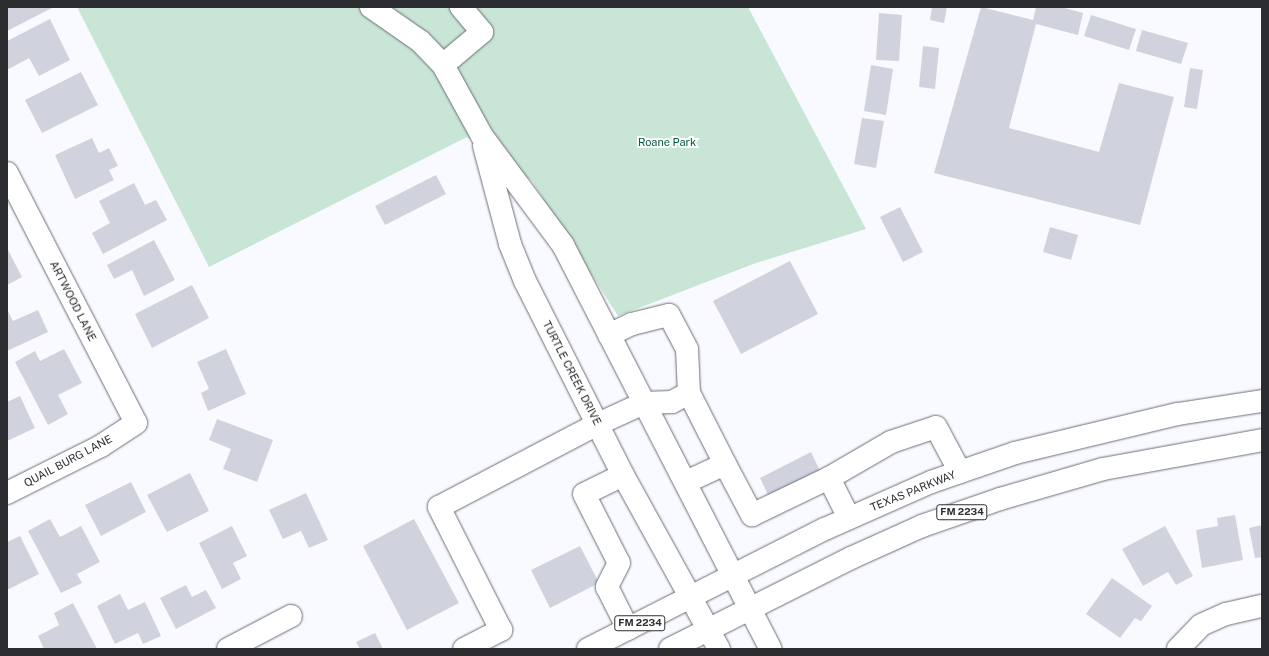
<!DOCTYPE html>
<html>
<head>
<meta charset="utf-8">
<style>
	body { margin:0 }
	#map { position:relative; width:1269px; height:656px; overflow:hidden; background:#f9faff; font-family:"Public Sans",sans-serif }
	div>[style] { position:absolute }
	.green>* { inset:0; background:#c8e5d5 }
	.building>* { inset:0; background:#d0d3de }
	.roads { filter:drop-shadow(0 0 1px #6b6e78) drop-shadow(0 0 1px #6b6e78) }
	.minor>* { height:22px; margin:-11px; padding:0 11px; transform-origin:11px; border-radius:11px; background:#fff }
	.major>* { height:22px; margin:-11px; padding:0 11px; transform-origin:11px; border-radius:11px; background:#fff }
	span { translate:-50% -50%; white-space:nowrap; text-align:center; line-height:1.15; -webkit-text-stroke:4px #fff; paint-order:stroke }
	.shield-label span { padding:1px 3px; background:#fff; border:1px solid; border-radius:3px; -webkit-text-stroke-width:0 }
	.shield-label { font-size:10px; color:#2c2d31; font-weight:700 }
	.park-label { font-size:11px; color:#00583a }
	.street-label { font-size:11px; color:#2c2d31 }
	.frame { position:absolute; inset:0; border:8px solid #2c2d31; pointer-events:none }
</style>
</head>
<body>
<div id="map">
	<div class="green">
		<i style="clip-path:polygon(77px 7px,748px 7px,866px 229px,756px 263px,618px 316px,532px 181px,467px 137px,209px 267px)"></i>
	</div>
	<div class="building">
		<i style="clip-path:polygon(7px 7px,54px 7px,7px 31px)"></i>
		<i style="clip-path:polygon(932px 7px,947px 7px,944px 23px,930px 20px)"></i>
		<i style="clip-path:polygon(981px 7px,1033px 20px,1036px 7px,1061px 7px,1083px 13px,1078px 35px,1036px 24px,1009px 128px,1099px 152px,1119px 83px,1174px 97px,1140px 225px,934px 173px)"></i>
		<i style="clip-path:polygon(879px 13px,902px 15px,899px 61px,876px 60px)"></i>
		<i style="clip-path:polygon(1091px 15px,1136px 29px,1129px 50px,1084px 36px)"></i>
		<i style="clip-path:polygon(50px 19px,70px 60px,39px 76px,29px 58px,7px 70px,7px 41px)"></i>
		<i style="clip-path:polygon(1142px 30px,1188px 43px,1181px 64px,1136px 51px)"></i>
		<i style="clip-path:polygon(923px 46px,939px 48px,935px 89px,919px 87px)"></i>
		<i style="clip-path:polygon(871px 65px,893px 69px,886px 115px,864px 111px)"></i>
		<i style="clip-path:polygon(1190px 68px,1203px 70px,1197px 109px,1184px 107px)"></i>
		<i style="clip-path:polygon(81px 72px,98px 105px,42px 133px,25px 100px)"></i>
		<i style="clip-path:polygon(862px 118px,884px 121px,876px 168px,854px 164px)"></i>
		<i style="clip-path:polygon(92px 138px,99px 153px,109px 148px,118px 166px,109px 170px,114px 180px,75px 199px,55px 155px)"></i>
		<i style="clip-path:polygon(436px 175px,446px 194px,385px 225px,375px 206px)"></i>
		<i style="clip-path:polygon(134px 183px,145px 205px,156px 200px,167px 220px,103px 254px,92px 233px,110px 223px,99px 201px)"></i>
		<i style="clip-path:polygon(900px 207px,923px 252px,903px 262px,880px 217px)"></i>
		<i style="clip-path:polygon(1050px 227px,1078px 235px,1071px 260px,1043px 252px)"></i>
		<i style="clip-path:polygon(154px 240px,175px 280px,144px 296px,132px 270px,114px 279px,107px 265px)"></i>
		<i style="clip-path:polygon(7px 248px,22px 277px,7px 285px)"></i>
		<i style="clip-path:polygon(790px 261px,818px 314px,741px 354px,713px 301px)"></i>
		<i style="clip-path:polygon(192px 285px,209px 318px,152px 348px,135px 314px)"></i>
		<i style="clip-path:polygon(7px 309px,13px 321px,38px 310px,48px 332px,7px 351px)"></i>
		<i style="clip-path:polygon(64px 349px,82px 383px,58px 395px,68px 414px,48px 425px,15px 362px,35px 351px,40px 361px)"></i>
		<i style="clip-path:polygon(226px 349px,246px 394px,208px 411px,201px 393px,209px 389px,197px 362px)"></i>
		<i style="clip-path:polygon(20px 396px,35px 428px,7px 441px,7px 402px)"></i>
		<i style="clip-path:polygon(217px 419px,273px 440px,257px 482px,223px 469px,231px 449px,209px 440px)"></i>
		<i style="clip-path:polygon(811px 452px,820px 471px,769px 497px,760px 478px)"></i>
		<i style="clip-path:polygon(190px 473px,209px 511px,167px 532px,147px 495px)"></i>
		<i style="clip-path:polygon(131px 482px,146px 512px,101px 536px,85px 505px)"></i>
		<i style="clip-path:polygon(306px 493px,328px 540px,309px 548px,301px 531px,283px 539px,269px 510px)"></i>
		<i style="clip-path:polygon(1235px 515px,1243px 560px,1202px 568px,1196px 530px,1218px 526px,1217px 518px)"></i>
		<i style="clip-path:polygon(50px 519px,60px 537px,81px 526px,100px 562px,77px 574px,82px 583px,61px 593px,28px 531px)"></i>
		<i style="clip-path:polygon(414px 519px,459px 603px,407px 630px,363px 546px)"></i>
		<i style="clip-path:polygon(1262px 525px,1262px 557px,1255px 558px,1249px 528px)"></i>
		<i style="clip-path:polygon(232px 526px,247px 556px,233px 563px,241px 579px,222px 589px,199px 543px)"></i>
		<i style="clip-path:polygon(1165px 526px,1193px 576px,1176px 585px,1168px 572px,1143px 586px,1122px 549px)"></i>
		<i style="clip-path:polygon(20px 536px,39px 574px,7px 590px,7px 542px)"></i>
		<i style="clip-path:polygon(580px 546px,599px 583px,550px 608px,531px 570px)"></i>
		<i style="clip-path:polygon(1112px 578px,1152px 606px,1141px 621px,1135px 618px,1120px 638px,1086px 614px)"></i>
		<i style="clip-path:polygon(186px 585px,192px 597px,206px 590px,216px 608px,176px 629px,160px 598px)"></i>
		<i style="clip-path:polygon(120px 594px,128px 610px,145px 602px,161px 636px,143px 644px,138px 633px,115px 644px,97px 606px)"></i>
		<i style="clip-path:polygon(73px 603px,97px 649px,44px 649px,38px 636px,59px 625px,54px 613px)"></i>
		<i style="clip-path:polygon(375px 633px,383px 649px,360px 649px,356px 642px)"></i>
	</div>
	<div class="roads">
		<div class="minor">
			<i style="left:371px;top:7px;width:60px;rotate:34.8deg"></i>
			<i style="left:420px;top:41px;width:33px;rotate:46deg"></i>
			<i style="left:443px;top:65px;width:81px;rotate:61.2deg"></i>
			<i style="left:482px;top:136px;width:136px;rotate:53.4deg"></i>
			<i style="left:563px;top:245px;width:454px;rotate:62.8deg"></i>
			<i style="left:443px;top:65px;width:51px;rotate:-40.2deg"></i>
			<i style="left:482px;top:32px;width:33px;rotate:-130deg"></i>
			<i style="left:484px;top:146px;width:101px;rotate:75.1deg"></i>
			<i style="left:510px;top:244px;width:40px;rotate:68deg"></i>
			<i style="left:525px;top:281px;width:217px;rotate:63.2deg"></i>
			<i style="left:623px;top:475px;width:199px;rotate:61.1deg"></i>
			<i style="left:7px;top:173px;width:281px;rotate:62.7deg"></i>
			<i style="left:136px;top:423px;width:42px;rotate:146.7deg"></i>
			<i style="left:101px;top:446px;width:105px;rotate:153.4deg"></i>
			<i style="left:609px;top:335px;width:25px;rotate:-26deg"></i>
			<i style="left:632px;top:324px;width:38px;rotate:-14deg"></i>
			<i style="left:669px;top:315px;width:38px;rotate:62deg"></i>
			<i style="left:687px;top:349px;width:44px;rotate:87.4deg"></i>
			<i style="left:623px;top:475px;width:43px;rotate:154deg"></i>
			<i style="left:584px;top:494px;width:77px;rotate:63.1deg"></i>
			<i style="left:619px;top:563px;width:27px;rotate:117deg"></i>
			<i style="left:607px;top:587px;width:47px;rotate:63.4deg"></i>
			<i style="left:686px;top:482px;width:43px;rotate:-24.8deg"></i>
			<i style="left:725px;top:464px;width:58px;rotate:62.1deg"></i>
			<i style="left:752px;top:515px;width:85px;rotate:-25.7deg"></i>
			<i style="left:849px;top:518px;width:45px;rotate:-116.6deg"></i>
			<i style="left:829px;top:478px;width:72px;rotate:-30.1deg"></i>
			<i style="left:891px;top:442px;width:47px;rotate:-18.4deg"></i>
			<i style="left:936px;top:427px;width:51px;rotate:61.9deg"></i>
			<i style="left:228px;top:649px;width:71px;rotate:-27.6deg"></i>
			<i style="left:464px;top:649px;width:42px;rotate:-27.2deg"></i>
			<i style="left:501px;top:630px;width:138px;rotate:-116.8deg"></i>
			<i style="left:439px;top:507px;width:179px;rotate:-27.6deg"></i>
			<i style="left:598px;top:424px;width:51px;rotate:-24.5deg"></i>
			<i style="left:644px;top:403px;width:28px;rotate:-2deg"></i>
			<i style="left:672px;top:402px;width:19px;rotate:-28deg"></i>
			<i style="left:689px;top:393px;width:80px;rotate:63.1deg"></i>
			<i style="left:1178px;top:649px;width:33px;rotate:-46deg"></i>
			<i style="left:1201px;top:625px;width:27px;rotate:-24deg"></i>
			<i style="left:1226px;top:614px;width:37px;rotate:-13deg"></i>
		</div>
		<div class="major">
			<i style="left:588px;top:649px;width:266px;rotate:-26.9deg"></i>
			<i style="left:825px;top:529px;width:116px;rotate:-23.9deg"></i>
			<i style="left:931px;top:482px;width:89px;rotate:-19deg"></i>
			<i style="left:1015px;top:453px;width:168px;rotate:-13.5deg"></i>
			<i style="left:1178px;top:414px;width:85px;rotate:-8.8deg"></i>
			<i style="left:670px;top:649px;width:203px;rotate:-26.7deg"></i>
			<i style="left:851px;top:558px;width:78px;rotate:-24.3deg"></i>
			<i style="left:922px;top:526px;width:83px;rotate:-19.1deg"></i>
			<i style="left:1000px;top:499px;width:107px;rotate:-16.2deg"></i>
			<i style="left:1103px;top:469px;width:162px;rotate:-10.3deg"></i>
		</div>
	</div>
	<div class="shield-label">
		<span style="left:962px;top:512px">FM 2234</span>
		<span style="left:640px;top:623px">FM 2234</span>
	</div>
	<div class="park-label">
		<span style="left:667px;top:142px">Roane Park</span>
	</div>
	<div class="street-label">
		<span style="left:73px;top:301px;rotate:63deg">ARTWOOD LANE</span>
		<span style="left:572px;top:373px;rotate:63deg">TURTLE CREEK DRIVE</span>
		<span style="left:68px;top:461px;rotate:-28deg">QUAIL BURG LANE</span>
		<span style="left:913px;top:491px;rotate:-22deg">TEXAS PARKWAY</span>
	</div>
	<div class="frame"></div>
</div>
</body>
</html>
